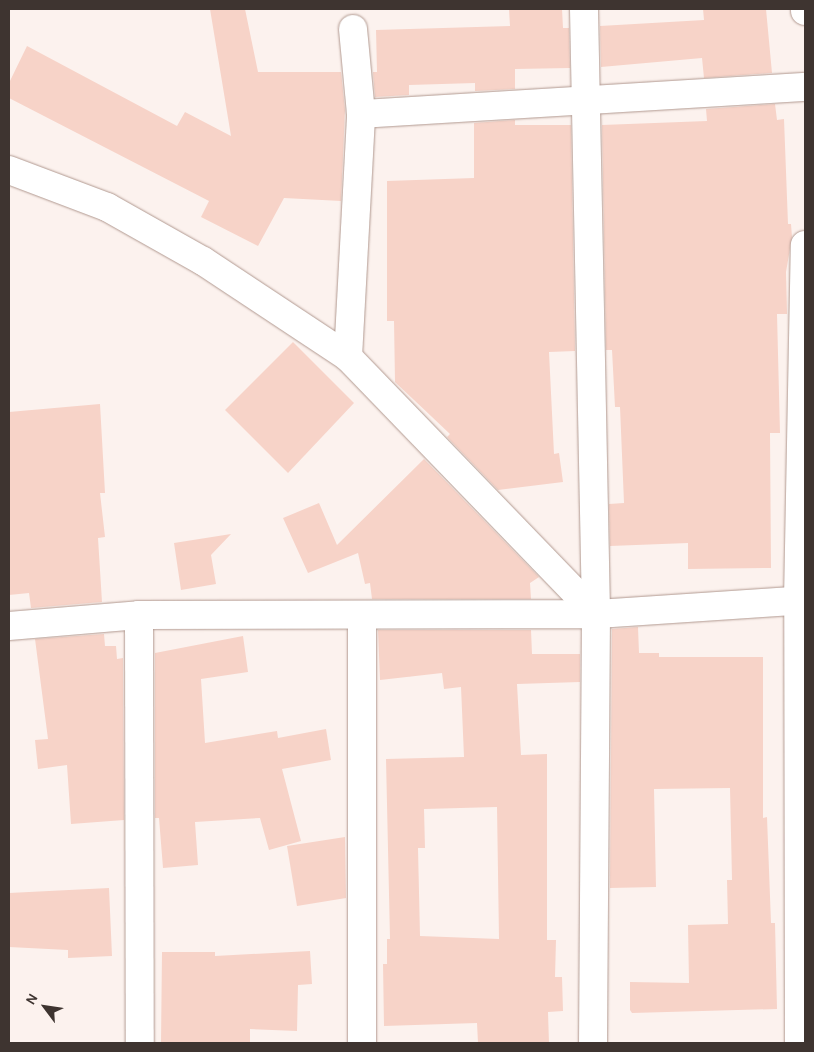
<!DOCTYPE html>
<html>
<head>
<meta charset="utf-8">
<style>
	body { margin:0 }
	#map { position:relative; width:814px; height:1052px; overflow:hidden; background:#fcf2ee; font-family:Karla,sans-serif }
	div>[style] { position:absolute }
	.building>* { inset:0; background:#f7d3c8 }
	.roads { filter:drop-shadow(0 0 1px #b19990) drop-shadow(0 0 1px #b19990) }
	.minor>* { height:28px; margin:-14px; padding:0 14px; transform-origin:14px; border-radius:14px; background:#fff }
	span { translate:-50% -50%; white-space:nowrap; text-align:center; line-height:1.15; -webkit-text-stroke:4px #fcf2ee; paint-order:stroke }
	.frame { position:absolute; inset:0; border:10px solid #3e3430; pointer-events:none }
	.north { position:absolute; left:20px; top:982px; width:50px; height:50px; -webkit-text-stroke:4px #fcf2ee; paint-order:stroke; rotate:301deg; font-size:14px; font-weight:700; line-height:20px; text-align:center; color:#3e3430 }
	.north::after { content:''; display:block; margin:auto; width:18px; height:22px; background:#3e3430; clip-path:polygon(50% 0,100% 100%,50% 72%,0 100%) }
</style>
</head>
<body>
<div id="map">
	<div class="building">
		<i style="clip-path:polygon(210px 9px,245px 9px,258px 72px,341px 72px,345px 110px,341px 201px,284px 198px,258px 246px,201px 217px,209px 201px,9px 98px,9px 83px,27px 46px,177px 126px,185px 112px,231px 136px)"></i>
		<i style="clip-path:polygon(509px 9px,562px 9px,563px 28px,569px 28px,570px 68px,515px 69px,515px 89px,475px 91px,475px 83px,409px 85px,409px 95px,375px 97px,373px 72px,377px 72px,376px 30px,510px 26px)"></i>
		<i style="clip-path:polygon(703px 9px,766px 9px,772px 73px,704px 78px,702px 58px,601px 67px,600px 26px,704px 20px)"></i>
		<i style="clip-path:polygon(775px 104px,777px 120px,784px 119px,788px 224px,791px 224px,792px 237px,786px 272px,787px 314px,777px 314px,780px 433px,770px 433px,771px 568px,688px 569px,688px 543px,610px 546px,609px 504px,624px 503px,620px 407px,615px 407px,612px 350px,606px 350px,602px 125px,707px 121px,706px 109px)"></i>
		<i style="clip-path:polygon(515px 120px,515px 125px,571px 125px,575px 351px,549px 352px,554px 454px,559px 453px,563px 482px,498px 490px,447px 437px,450px 434px,395px 382px,394px 321px,387px 321px,387px 181px,474px 178px,474px 123px)"></i>
		<i style="clip-path:polygon(293px 342px,354px 403px,288px 473px,225px 410px)"></i>
		<i style="clip-path:polygon(100px 404px,105px 493px,100px 493px,105px 537px,98px 538px,102px 602px,31px 608px,29px 593px,9px 595px,9px 412px)"></i>
		<i style="clip-path:polygon(424px 459px,539px 577px,530px 583px,531px 599px,372px 599px,370px 583px,365px 584px,358px 553px,308px 573px,283px 518px,319px 503px,337px 545px)"></i>
		<i style="clip-path:polygon(231px 534px,211px 555px,216px 584px,181px 590px,174px 543px)"></i>
		<i style="clip-path:polygon(638px 627px,639px 653px,659px 653px,659px 657px,763px 657px,763px 818px,767px 817px,771px 923px,775px 923px,777px 1009px,632px 1013px,630px 1010px,630px 982px,689px 983px,688px 925px,728px 924px,727px 880px,732px 880px,730px 788px,654px 789px,656px 887px,610px 888px,612px 629px)"></i>
		<i style="clip-path:polygon(evenodd,378px 630px,531px 630px,532px 654px,580px 654px,580px 682px,517px 684px,521px 755px,547px 754px,547px 940px,556px 940px,555px 977px,562px 977px,563px 1011px,548px 1012px,549px 1043px,478px 1043px,477px 1023px,384px 1026px,383px 964px,387px 964px,387px 939px,390px 939px,386px 759px,464px 757px,461px 687px,444px 689px,442px 673px,380px 680px,378px 630px,497px 807px,499px 939px,420px 936px,418px 848px,425px 848px,424px 809px,497px 807px)"></i>
		<i style="clip-path:polygon(104px 634px,105px 646px,116px 646px,117px 659px,123px 658px,124px 820px,71px 824px,67px 765px,38px 769px,35px 740px,48px 739px,35px 639px)"></i>
		<i style="clip-path:polygon(243px 636px,248px 672px,201px 679px,205px 743px,277px 731px,278px 738px,326px 729px,331px 760px,282px 769px,301px 841px,269px 850px,260px 818px,195px 822px,198px 865px,163px 868px,159px 818px,155px 818px,155px 653px)"></i>
		<i style="clip-path:polygon(345px 837px,346px 898px,297px 906px,287px 846px)"></i>
		<i style="clip-path:polygon(109px 888px,112px 956px,68px 958px,68px 950px,9px 947px,9px 893px)"></i>
		<i style="clip-path:polygon(310px 951px,312px 984px,298px 985px,297px 1031px,250px 1029px,250px 1043px,161px 1043px,162px 952px,215px 952px,215px 956px)"></i>
	</div>
	<div class="roads">
		<div class="minor">
			<i style="left:584px;top:9px;width:605px;rotate:88.86deg"></i>
			<i style="left:596px;top:614px;width:429px;rotate:90.4deg"></i>
			<i style="left:805px;top:9px;width:2px;rotate:90deg"></i>
			<i style="left:353px;top:29px;width:85px;rotate:84.6deg"></i>
			<i style="left:9px;top:170px;width:105px;rotate:20.7deg"></i>
			<i style="left:107px;top:207px;width:110px;rotate:29.4deg"></i>
			<i style="left:203px;top:261px;width:174px;rotate:33.5deg"></i>
			<i style="left:348px;top:357px;width:357px;rotate:46deg"></i>
			<i style="left:348px;top:357px;width:243px;rotate:-86.9deg"></i>
			<i style="left:361px;top:114px;width:445px;rotate:-3.5deg"></i>
			<i style="left:139px;top:615px;width:428px;rotate:89.9deg"></i>
			<i style="left:362px;top:616px;width:427px;rotate:90deg"></i>
			<i style="left:9px;top:626px;width:130px;rotate:-4.8deg"></i>
			<i style="left:139px;top:615px;width:457px;rotate:-0.1deg"></i>
			<i style="left:596px;top:614px;width:209px;rotate:-3.8deg"></i>
			<i style="left:799px;top:1043px;width:443px;rotate:-90.1deg"></i>
			<i style="left:798px;top:600px;width:355px;rotate:-88.9deg"></i>
		</div>
	</div>
	<div class="frame"></div>
	<div class="north">N</div>
</div>
</body>
</html>
